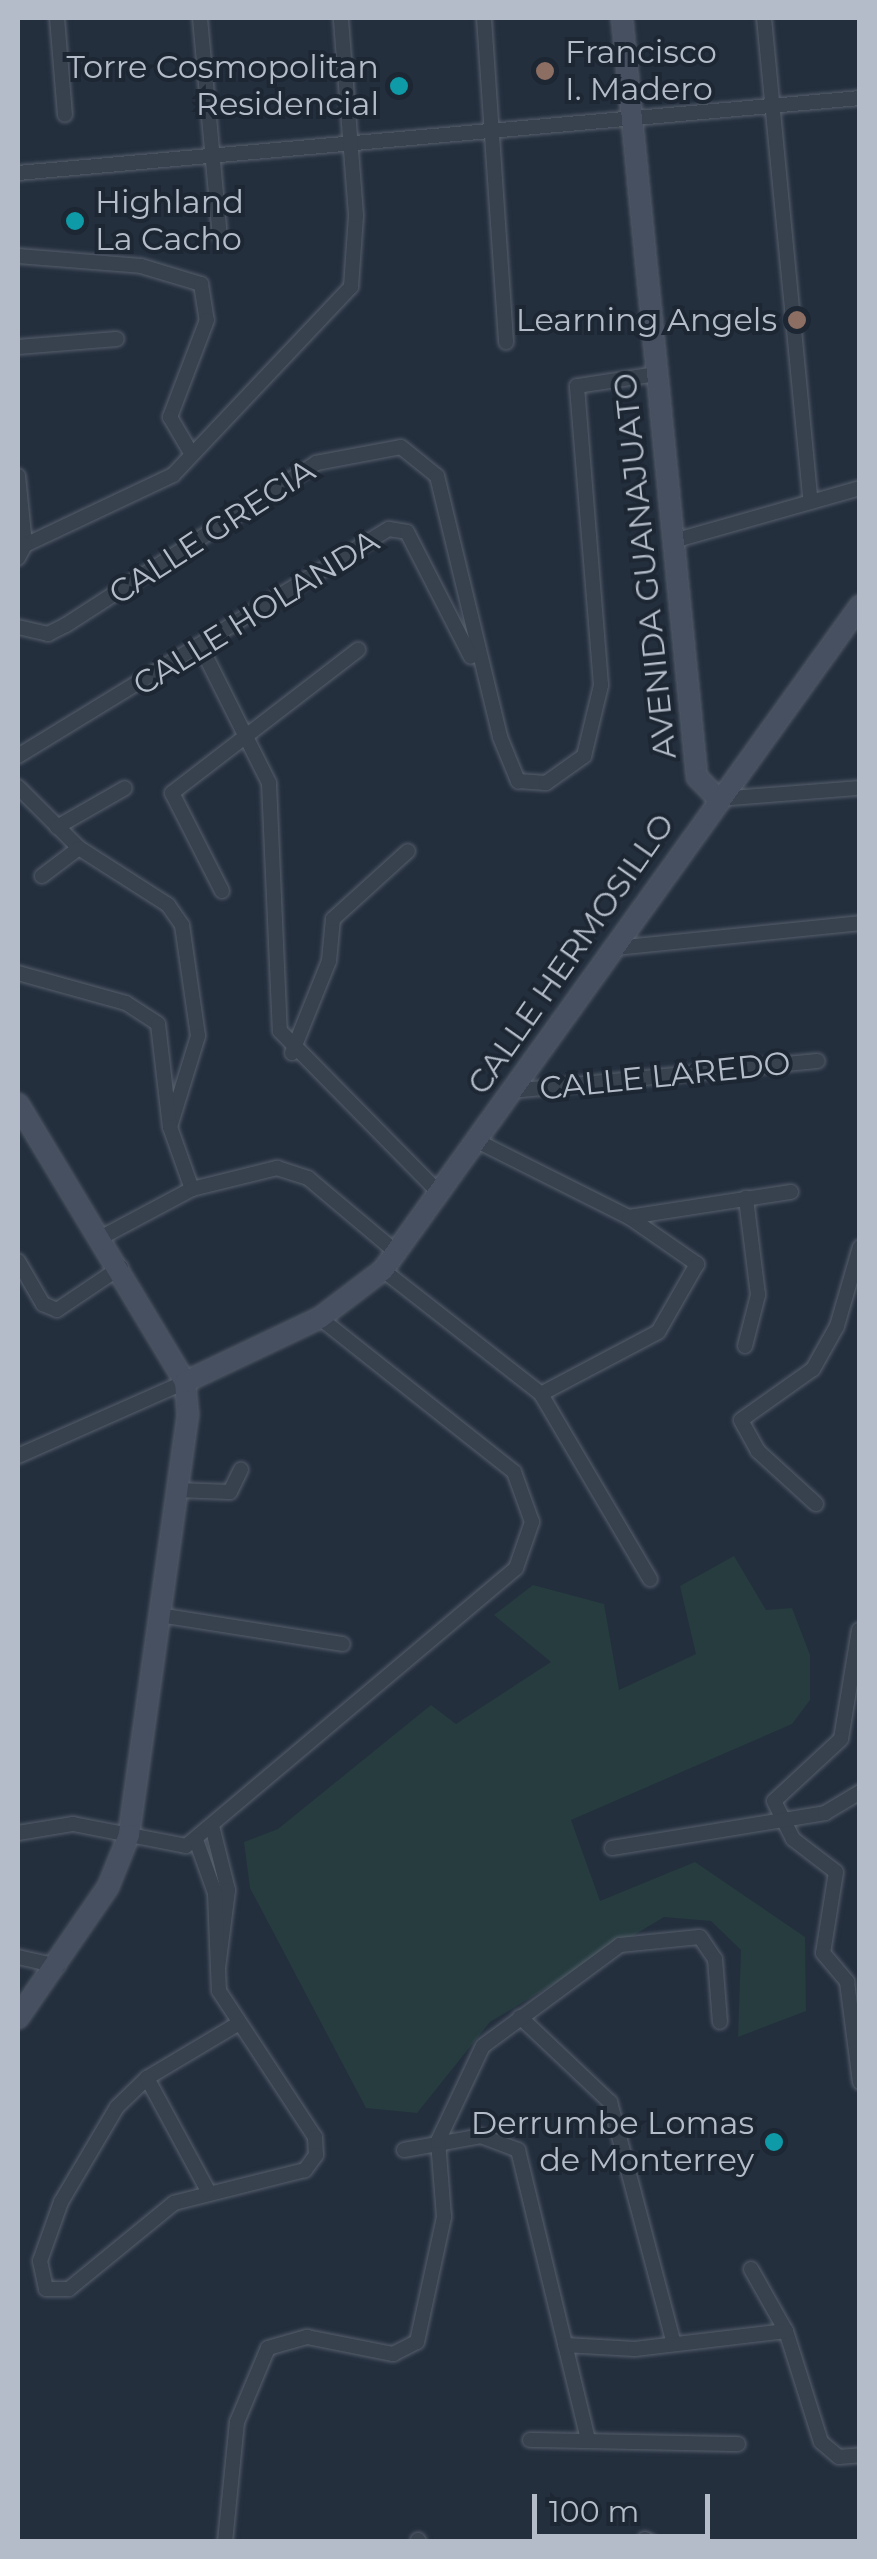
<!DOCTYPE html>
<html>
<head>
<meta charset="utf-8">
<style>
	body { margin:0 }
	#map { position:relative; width:877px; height:2559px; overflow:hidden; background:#242f3e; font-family:Montserrat,sans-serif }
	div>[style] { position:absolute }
	.green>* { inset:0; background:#263c3f }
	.roads { filter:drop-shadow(0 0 2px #565f6c) drop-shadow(0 0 2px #565f6c) }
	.street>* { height:14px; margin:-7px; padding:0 7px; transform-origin:7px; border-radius:7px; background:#38414e }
	.secondary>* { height:20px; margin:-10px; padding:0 10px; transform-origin:10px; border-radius:10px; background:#465061 }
	.dots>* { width:28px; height:28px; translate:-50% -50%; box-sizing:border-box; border:5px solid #1d2633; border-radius:50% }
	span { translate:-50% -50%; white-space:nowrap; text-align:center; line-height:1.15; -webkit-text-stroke:8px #1d2633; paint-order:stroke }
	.poi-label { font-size:32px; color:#b4bcc9 }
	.left { translate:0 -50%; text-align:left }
	.right { translate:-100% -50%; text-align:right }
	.street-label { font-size:32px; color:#b4bcc9 }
	.frame { position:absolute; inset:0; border:20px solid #b4bcc9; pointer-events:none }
	.scale { position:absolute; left:532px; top:2494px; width:178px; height:45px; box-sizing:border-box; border:5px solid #b4bcc9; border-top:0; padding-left:12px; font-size:30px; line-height:35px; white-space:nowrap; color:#b4bcc9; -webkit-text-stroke:8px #1d2633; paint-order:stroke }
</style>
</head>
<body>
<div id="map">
	<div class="green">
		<i style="clip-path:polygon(734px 1556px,766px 1610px,792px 1608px,810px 1655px,810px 1700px,792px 1724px,571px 1820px,600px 1901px,695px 1862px,805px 1937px,806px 2011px,738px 2037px,741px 1950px,711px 1921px,664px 1917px,490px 2022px,417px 2113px,366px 2108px,250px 1888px,244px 1842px,278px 1829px,431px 1705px,456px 1724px,551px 1662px,494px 1615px,533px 1585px,604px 1604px,619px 1690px,696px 1654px,680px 1586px)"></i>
	</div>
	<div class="roads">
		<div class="street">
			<i style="left:57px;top:18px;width:97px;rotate:85.3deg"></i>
			<i style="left:200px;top:18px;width:219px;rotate:84.8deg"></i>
			<i style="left:484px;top:18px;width:325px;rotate:86.1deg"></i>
			<i style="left:764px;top:18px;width:486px;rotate:84.5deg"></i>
			<i style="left:18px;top:173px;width:845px;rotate:-5.09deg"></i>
			<i style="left:18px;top:256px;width:123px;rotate:4.6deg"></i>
			<i style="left:141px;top:266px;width:63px;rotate:16.7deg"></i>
			<i style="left:201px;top:284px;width:36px;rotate:81deg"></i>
			<i style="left:207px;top:320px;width:104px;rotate:110.9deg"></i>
			<i style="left:170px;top:417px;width:42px;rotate:59.7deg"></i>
			<i style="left:18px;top:347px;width:99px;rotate:-4.6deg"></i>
			<i style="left:18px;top:476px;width:69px;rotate:84.2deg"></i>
			<i style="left:673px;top:541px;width:194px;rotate:-15.8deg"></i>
			<i style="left:25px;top:545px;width:164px;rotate:-25.3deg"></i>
			<i style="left:173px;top:475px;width:259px;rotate:-46.6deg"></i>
			<i style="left:351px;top:287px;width:72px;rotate:-86deg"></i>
			<i style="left:356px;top:215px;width:198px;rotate:-94.4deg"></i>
			<i style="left:18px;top:558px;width:15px;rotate:-62deg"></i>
			<i style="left:18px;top:627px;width:31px;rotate:13deg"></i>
			<i style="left:48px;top:634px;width:20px;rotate:-27deg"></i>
			<i style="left:66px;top:625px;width:298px;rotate:-32.9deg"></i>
			<i style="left:316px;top:463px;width:86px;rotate:-10.7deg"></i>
			<i style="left:401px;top:447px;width:46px;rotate:38.9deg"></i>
			<i style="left:437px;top:476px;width:268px;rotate:76.4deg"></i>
			<i style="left:500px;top:737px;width:48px;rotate:67.8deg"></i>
			<i style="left:518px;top:781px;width:28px;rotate:4deg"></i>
			<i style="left:546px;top:783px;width:47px;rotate:-35.4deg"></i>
			<i style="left:584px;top:756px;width:73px;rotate:-76.5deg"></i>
			<i style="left:601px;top:685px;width:300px;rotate:-94.6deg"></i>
			<i style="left:577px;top:386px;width:80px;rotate:-8.6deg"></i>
			<i style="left:203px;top:651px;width:148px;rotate:63.4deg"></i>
			<i style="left:269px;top:783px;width:248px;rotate:87.5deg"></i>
			<i style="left:280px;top:1031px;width:226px;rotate:45.5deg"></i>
			<i style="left:18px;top:756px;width:435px;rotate:-31.5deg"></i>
			<i style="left:389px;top:529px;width:18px;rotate:9deg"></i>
			<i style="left:407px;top:532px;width:140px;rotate:62.9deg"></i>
			<i style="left:18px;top:787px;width:86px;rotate:45deg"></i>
			<i style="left:79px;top:848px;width:106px;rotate:32.6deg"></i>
			<i style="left:168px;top:905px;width:24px;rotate:55deg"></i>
			<i style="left:182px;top:925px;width:112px;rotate:81.8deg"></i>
			<i style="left:198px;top:1036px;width:95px;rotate:107.1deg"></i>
			<i style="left:719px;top:799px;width:141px;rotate:-4.5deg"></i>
			<i style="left:57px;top:827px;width:78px;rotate:-29.8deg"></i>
			<i style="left:42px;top:876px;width:46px;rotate:-37.1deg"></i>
			<i style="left:222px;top:891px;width:110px;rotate:-117deg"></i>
			<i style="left:172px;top:793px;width:235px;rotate:-37.6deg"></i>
			<i style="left:615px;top:948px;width:246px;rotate:-5.8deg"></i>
			<i style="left:18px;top:973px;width:112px;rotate:15.5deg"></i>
			<i style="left:126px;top:1003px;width:38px;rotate:33deg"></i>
			<i style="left:158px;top:1024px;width:104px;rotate:83.4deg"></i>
			<i style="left:170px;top:1127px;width:66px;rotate:70.5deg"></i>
			<i style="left:292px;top:1053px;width:99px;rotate:-68.1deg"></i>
			<i style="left:329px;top:961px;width:42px;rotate:-84.6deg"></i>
			<i style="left:333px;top:919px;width:101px;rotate:-42.2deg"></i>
			<i style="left:511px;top:1091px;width:308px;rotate:-5.6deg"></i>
			<i style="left:475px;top:1140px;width:172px;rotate:26.6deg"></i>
			<i style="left:629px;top:1217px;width:83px;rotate:34.7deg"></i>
			<i style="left:697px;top:1264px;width:78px;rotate:119.8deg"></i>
			<i style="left:658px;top:1332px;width:132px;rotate:152.1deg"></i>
			<i style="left:629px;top:1217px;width:164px;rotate:-8.8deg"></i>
			<i style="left:102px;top:1237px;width:102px;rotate:-28.1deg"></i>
			<i style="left:192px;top:1189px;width:88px;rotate:-13.9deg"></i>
			<i style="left:277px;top:1168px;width:33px;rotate:18deg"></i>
			<i style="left:308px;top:1178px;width:116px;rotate:40.1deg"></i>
			<i style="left:18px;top:1261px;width:50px;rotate:59.8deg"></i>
			<i style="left:43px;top:1304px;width:15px;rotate:23deg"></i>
			<i style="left:57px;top:1310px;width:77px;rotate:-33.9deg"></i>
			<i style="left:383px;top:1270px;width:201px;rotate:38.1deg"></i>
			<i style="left:541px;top:1394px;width:215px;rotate:59.5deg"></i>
			<i style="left:745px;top:1346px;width:53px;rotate:-75.7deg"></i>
			<i style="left:758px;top:1295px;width:98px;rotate:-97.1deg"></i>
			<i style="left:18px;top:1456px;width:183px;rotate:-23.9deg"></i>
			<i style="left:177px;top:1490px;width:53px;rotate:2.2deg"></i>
			<i style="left:230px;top:1492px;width:25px;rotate:-64deg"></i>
			<i style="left:816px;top:1504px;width:79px;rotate:-137.6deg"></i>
			<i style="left:758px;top:1451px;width:35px;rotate:-119deg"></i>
			<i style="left:741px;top:1420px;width:88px;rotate:-35.3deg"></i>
			<i style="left:813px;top:1369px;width:49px;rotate:-60.8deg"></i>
			<i style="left:837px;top:1326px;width:82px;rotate:-73.8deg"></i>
			<i style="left:159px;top:1615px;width:186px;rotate:9deg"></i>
			<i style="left:859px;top:1630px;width:110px;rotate:99.4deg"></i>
			<i style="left:841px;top:1739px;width:91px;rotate:137.2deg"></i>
			<i style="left:774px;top:1801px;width:42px;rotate:63.4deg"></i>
			<i style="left:793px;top:1839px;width:54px;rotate:37.5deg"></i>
			<i style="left:836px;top:1872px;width:82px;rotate:99.1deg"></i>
			<i style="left:823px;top:1953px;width:38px;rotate:50deg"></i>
			<i style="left:847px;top:1982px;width:101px;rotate:82.6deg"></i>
			<i style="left:212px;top:1826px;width:66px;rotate:76deg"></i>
			<i style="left:228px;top:1890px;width:79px;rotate:97.3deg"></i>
			<i style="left:18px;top:1833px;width:56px;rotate:-9.3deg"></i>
			<i style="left:73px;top:1824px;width:115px;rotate:11deg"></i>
			<i style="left:186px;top:1846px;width:431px;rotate:-40.1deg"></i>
			<i style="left:516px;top:1568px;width:49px;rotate:-70.8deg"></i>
			<i style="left:532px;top:1522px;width:53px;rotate:-109.8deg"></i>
			<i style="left:514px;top:1472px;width:248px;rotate:-141.6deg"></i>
			<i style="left:196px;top:1840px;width:56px;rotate:70.3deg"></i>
			<i style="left:215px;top:1893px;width:98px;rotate:87.7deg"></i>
			<i style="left:219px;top:1991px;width:175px;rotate:56.7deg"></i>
			<i style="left:315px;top:2137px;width:18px;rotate:87deg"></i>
			<i style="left:316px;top:2155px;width:19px;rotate:126deg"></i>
			<i style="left:305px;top:2170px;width:135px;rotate:165.9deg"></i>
			<i style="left:174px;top:2203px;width:136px;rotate:140.7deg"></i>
			<i style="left:69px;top:2289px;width:23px;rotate:180deg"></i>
			<i style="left:46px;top:2289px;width:29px;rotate:-102deg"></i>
			<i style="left:40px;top:2261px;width:63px;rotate:-70.4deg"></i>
			<i style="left:61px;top:2202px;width:110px;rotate:-59.5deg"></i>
			<i style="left:117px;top:2107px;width:42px;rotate:-44deg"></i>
			<i style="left:147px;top:2078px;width:104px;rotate:-30.8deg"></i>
			<i style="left:612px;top:1848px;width:216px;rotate:-9.3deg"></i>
			<i style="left:825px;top:1813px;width:41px;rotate:-31deg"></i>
			<i style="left:18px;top:1957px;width:41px;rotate:12.7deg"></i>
			<i style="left:520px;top:2017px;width:124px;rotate:43.4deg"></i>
			<i style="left:610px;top:2102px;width:250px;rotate:75.2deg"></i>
			<i style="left:147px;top:2078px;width:128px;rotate:61.6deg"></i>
			<i style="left:404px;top:2150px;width:78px;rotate:-10.3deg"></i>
			<i style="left:481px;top:2136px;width:40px;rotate:21deg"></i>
			<i style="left:518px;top:2150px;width:294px;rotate:76.4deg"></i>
			<i style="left:751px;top:2269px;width:71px;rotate:60.6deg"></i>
			<i style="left:786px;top:2331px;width:116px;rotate:72.5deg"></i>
			<i style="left:821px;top:2442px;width:23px;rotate:40deg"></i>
			<i style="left:839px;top:2457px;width:21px;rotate:-5deg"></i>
			<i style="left:565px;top:2345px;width:70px;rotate:3.3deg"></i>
			<i style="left:635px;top:2349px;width:152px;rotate:-6.8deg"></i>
			<i style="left:530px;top:2440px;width:208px;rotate:1.1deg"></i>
			<i style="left:645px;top:2539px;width:7px;rotate:27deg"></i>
			<i style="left:418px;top:2540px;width:2px;rotate:63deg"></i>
			<i style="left:225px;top:2542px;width:121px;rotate:-84.3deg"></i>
			<i style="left:237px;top:2422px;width:80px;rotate:-67.3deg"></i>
			<i style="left:268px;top:2348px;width:41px;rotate:-15.8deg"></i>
			<i style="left:307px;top:2337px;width:88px;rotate:11.2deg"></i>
			<i style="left:393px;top:2354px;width:27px;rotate:-27deg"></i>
			<i style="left:417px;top:2342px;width:128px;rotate:-77.8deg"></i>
			<i style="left:444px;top:2217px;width:76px;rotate:-94.5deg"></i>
			<i style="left:438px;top:2141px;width:105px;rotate:-64.7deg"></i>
			<i style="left:483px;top:2046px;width:170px;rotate:-36.4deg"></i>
			<i style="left:620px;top:1945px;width:80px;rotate:-5.7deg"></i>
			<i style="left:700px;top:1937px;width:27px;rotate:56deg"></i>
			<i style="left:715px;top:1959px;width:63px;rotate:85.5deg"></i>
		</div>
		<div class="secondary">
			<i style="left:622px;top:18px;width:763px;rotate:84.36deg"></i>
			<i style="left:697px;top:777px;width:30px;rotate:46deg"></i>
			<i style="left:18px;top:1104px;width:324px;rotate:59deg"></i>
			<i style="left:185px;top:1382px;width:32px;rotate:85deg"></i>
			<i style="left:188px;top:1414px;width:425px;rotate:98deg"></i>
			<i style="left:129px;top:1835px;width:56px;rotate:112deg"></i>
			<i style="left:108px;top:1887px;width:159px;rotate:124.5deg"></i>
			<i style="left:185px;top:1382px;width:149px;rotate:-25.4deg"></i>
			<i style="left:320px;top:1318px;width:79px;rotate:-37.3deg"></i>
			<i style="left:383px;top:1270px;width:818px;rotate:-54.31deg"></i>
		</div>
	</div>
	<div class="dots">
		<i style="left:545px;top:71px;background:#8d6e63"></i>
		<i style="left:399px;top:86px;background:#0f9aa8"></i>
		<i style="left:75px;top:221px;background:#0f9aa8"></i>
		<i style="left:797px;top:320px;background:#8d6e63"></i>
		<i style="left:774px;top:2142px;background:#0f9aa8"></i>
	</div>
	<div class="poi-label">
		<span class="left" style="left:565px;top:71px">Francisco<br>I. Madero</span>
		<span class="right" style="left:379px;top:86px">Torre Cosmopolitan<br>Residencial</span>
		<span class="left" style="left:95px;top:221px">Highland<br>La Cacho</span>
		<span class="right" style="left:777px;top:320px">Learning Angels</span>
		<span class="right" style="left:754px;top:2142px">Derrumbe Lomas<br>de Monterrey</span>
	</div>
	<div class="street-label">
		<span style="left:212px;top:532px;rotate:-33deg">CALLE GRECIA</span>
		<span style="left:645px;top:566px;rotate:-96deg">AVENIDA GUANAJUATO</span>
		<span style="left:256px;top:613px;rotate:-32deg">CALLE HOLANDA</span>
		<span style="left:571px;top:954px;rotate:-55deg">CALLE HERMOSILLO</span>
		<span style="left:665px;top:1076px;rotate:-6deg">CALLE LAREDO</span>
	</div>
	<div class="frame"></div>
	<div class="scale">100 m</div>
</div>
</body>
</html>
